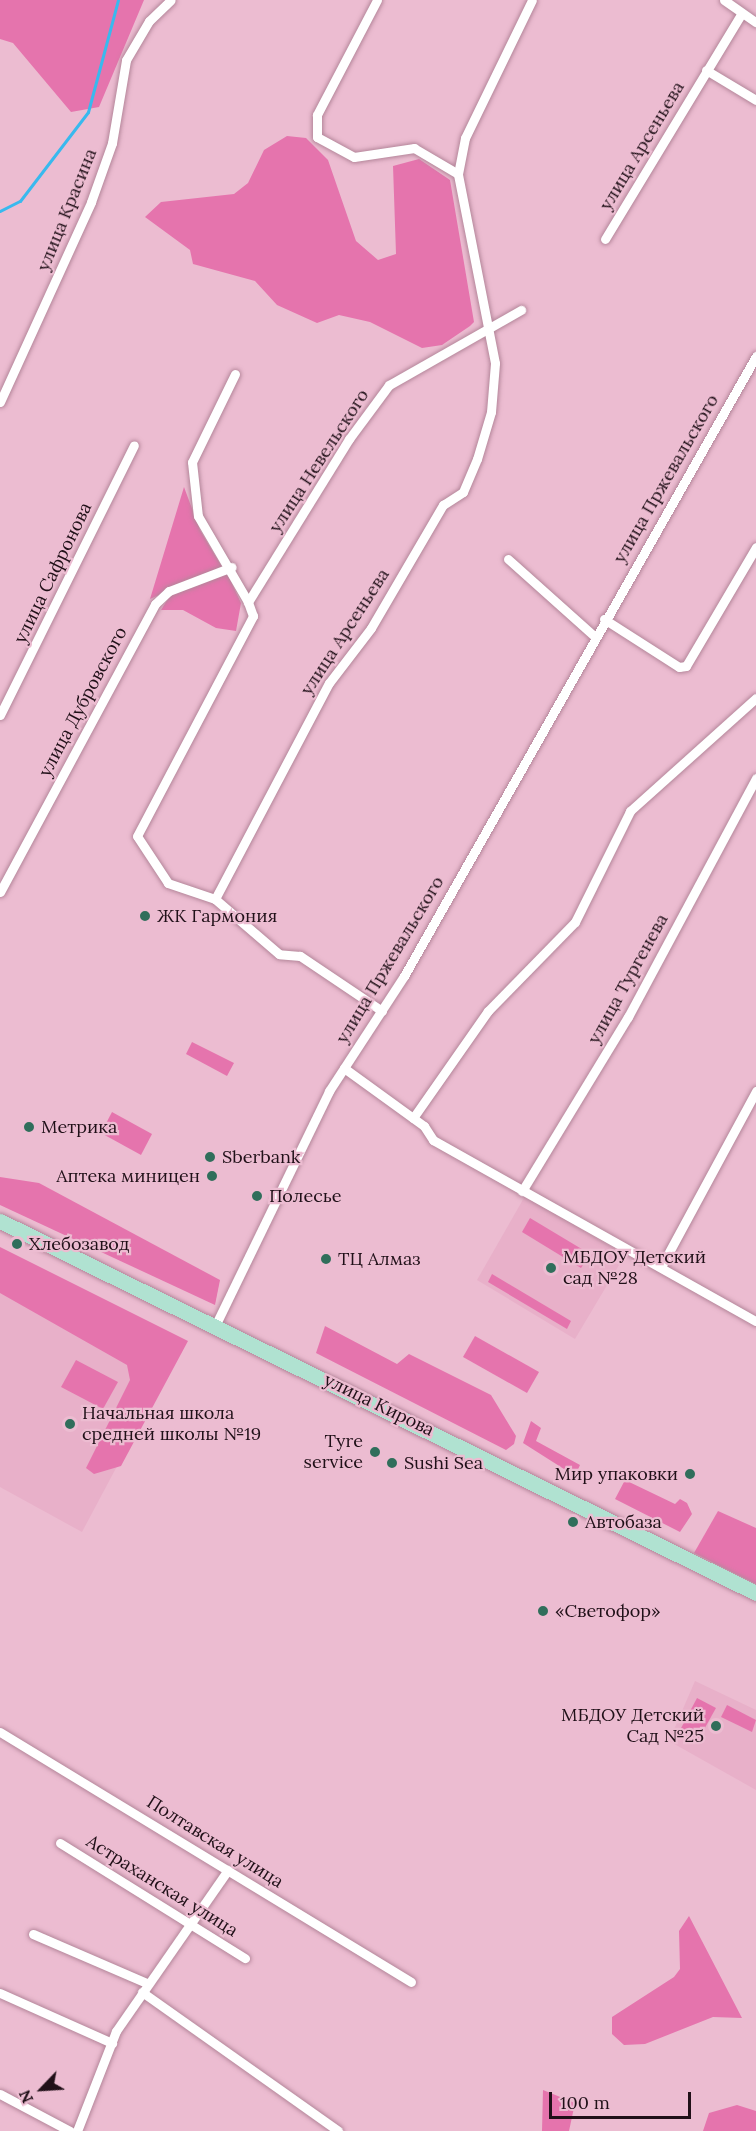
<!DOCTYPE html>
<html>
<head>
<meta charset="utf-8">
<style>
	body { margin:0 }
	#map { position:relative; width:756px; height:2131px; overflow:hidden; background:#ecbcd1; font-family:Lora,serif }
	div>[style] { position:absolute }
	.built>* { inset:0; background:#e8b0c9 }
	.green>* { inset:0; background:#e574ad }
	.stream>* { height:3px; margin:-1.5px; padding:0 1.5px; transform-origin:1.5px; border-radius:1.5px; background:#39b9ee }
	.roads { filter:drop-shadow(0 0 2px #b4869a) drop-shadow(0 0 2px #b4869a) }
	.street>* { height:9px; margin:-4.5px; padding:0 4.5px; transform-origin:4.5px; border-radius:4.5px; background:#fff }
	.primary>* { height:15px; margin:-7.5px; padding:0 7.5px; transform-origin:7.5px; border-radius:7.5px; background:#b0e2d1 }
	.dots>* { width:16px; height:16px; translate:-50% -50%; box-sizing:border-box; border:3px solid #ecbcd1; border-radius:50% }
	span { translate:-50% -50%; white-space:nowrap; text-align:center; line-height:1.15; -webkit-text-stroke:4.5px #ecbcd1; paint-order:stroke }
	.street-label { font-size:18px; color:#201018 }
	.poi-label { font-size:18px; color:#201018 }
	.left { translate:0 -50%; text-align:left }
	.right { translate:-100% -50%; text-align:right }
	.north { position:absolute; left:12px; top:2059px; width:60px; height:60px; -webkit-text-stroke:4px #ecbcd1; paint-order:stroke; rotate:245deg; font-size:16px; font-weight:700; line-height:24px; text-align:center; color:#201018 }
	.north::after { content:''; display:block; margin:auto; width:21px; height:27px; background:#201018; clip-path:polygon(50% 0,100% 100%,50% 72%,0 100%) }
	.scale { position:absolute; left:549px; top:2092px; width:142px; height:27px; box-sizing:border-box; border:3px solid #201018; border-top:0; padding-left:8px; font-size:18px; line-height:21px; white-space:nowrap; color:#201018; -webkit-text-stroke:4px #ecbcd1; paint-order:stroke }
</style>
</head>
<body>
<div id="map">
	<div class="built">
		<i style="clip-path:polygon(525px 1196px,625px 1255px,575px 1339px,477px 1280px)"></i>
		<i style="clip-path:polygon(0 1271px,173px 1361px,82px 1532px,0 1487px)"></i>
		<i style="clip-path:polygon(695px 1681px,756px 1710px,756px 1790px,669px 1741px)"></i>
	</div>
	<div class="green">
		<i style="clip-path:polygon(0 0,144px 0,99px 107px,71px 112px,13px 43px,0 39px)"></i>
		<i style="clip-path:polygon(287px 136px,306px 138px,328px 160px,356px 241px,378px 260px,396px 254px,393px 166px,419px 159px,450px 180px,474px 322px,470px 326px,442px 345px,422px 348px,370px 322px,339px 315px,317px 323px,277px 305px,255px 281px,193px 264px,190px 250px,145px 217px,161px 202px,234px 194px,248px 183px,264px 150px)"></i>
		<i style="clip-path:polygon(184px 487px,200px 530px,222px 567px,150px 599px)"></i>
		<i style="clip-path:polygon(227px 573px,241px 603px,236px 631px,216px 628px,183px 610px,161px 610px,171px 594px)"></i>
		<i style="clip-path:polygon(192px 1042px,234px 1063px,227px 1076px,186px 1054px)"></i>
		<i style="clip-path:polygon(112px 1112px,152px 1134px,141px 1155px,101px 1133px)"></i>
		<i style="clip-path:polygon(0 1177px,39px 1183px,220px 1280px,215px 1305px,0 1205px)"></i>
		<i style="clip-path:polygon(530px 1218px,590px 1254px,581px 1268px,522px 1232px)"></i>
		<i style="clip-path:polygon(0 1247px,188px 1341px,121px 1466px,94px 1474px,86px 1468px,130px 1380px,127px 1365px,0 1293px)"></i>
		<i style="clip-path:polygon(492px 1274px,571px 1321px,567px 1329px,488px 1282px)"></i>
		<i style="clip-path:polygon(325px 1326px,397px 1364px,409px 1354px,491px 1395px,516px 1436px,514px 1444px,506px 1450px,316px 1353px)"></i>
		<i style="clip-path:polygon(475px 1336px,539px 1372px,527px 1393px,463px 1357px)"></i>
		<i style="clip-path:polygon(76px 1360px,118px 1382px,103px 1409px,61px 1387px)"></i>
		<i style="clip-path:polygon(531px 1421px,541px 1428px,536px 1441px,580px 1465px,575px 1476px,523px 1443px)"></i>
		<i style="clip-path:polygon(625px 1480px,675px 1504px,680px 1499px,687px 1503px,692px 1514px,680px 1532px,615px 1499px)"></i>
		<i style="clip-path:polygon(718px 1511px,756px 1528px,756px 1584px,694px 1553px)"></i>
		<i style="clip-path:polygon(697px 1698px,716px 1708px,697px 1742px,679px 1732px)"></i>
		<i style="clip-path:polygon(727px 1705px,756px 1720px,752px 1732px,721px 1717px)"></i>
		<i style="clip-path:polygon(689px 1916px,742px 2018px,713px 2017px,645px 2044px,624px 2045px,612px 2034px,612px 2017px,674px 1977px,680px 1969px,679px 1931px)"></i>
		<i style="clip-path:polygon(543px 2090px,575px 2103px,569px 2131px,542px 2131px)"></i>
		<i style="clip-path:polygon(737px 2105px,756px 2111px,756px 2131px,703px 2131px,709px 2113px)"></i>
	</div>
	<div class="stream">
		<i style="left:0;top:211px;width:22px;rotate:-27deg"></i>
		<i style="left:20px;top:201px;width:112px;rotate:-52.6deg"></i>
		<i style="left:88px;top:112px;width:116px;rotate:-75deg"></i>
	</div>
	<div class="roads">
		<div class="street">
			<i style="left:377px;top:0;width:130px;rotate:117.6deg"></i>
			<i style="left:317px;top:115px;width:22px;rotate:90deg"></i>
			<i style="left:317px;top:137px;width:42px;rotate:28.4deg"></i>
			<i style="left:354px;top:157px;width:61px;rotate:-8.5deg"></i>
			<i style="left:414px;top:148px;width:51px;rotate:30.6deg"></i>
			<i style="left:724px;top:0;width:39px;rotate:35deg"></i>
			<i style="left:706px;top:70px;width:58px;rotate:31deg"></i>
			<i style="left:605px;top:239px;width:264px;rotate:-58.8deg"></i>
			<i style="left:235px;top:374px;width:98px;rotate:116deg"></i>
			<i style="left:192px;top:462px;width:54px;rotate:83.7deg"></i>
			<i style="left:198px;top:516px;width:99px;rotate:59.8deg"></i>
			<i style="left:0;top:402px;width:220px;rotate:-65.5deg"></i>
			<i style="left:91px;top:202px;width:63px;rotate:-70.4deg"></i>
			<i style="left:112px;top:143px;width:84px;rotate:-80.4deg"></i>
			<i style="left:126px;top:60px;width:45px;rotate:-59.5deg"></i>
			<i style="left:149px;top:21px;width:30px;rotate:-44deg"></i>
			<i style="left:508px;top:559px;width:114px;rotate:41.8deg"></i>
			<i style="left:604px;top:619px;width:89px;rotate:32.6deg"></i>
			<i style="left:679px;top:667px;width:7px;rotate:-8deg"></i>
			<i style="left:686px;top:666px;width:138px;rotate:-59.5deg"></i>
			<i style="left:0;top:715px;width:301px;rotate:-63.6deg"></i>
			<i style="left:0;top:892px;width:327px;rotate:-61.7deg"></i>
			<i style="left:155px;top:604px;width:19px;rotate:-43deg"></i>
			<i style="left:169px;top:591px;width:67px;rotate:-20.9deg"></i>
			<i style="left:215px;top:899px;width:50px;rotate:-161.2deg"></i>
			<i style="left:168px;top:883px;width:56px;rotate:-123.4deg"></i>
			<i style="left:137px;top:836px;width:249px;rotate:-62.2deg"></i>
			<i style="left:253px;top:616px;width:15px;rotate:-110deg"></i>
			<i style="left:248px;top:602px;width:192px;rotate:-58.2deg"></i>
			<i style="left:349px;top:439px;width:67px;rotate:-53.5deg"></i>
			<i style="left:389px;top:385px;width:152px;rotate:-29.6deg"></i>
			<i style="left:382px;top:1011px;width:99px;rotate:-146.1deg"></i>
			<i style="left:300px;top:956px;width:21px;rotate:-175deg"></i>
			<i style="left:279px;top:954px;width:84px;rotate:-139.3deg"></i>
			<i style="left:215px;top:899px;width:244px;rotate:-62.2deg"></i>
			<i style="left:329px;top:683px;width:69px;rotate:-52.6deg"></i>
			<i style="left:371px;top:628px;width:143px;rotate:-59.7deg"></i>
			<i style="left:443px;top:505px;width:24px;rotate:-33deg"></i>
			<i style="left:463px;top:492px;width:36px;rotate:-67deg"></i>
			<i style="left:477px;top:459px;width:49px;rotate:-73.4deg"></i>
			<i style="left:491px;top:412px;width:49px;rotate:-85.3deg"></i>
			<i style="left:495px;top:363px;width:193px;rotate:-101.1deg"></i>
			<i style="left:458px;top:174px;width:37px;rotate:-79deg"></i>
			<i style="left:465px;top:138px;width:153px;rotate:-64.1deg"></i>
			<i style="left:344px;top:1068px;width:99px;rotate:35.9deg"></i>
			<i style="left:424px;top:1126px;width:17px;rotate:57deg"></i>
			<i style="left:433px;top:1140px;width:370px;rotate:29.3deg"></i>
			<i style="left:413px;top:1118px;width:131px;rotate:-55deg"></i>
			<i style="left:488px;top:1011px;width:124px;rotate:-45.7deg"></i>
			<i style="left:575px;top:922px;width:124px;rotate:-63.6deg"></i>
			<i style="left:630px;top:811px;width:169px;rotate:-41.9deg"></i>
			<i style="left:522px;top:1191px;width:204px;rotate:-58.7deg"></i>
			<i style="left:628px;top:1017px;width:271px;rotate:-61.8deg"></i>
			<i style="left:662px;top:1265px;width:198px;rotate:-61.6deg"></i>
			<i style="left:216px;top:1324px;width:259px;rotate:-64.1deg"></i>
			<i style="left:329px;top:1091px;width:137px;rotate:-56.9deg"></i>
			<i style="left:404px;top:976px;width:713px;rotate:-60.41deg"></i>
			<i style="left:0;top:1732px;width:481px;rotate:31.3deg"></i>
			<i style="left:60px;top:1843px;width:218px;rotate:31.9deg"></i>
			<i style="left:33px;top:1934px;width:124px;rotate:23.3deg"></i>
			<i style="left:142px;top:1992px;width:240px;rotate:35.3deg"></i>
			<i style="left:0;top:1993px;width:123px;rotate:24.1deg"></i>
			<i style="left:0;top:2094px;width:79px;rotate:27.9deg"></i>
			<i style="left:77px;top:2131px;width:107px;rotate:-68.7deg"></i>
			<i style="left:116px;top:2031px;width:196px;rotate:-55.2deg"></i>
		</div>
		<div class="primary">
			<i style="left:0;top:1221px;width:843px;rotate:26.2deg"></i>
		</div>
	</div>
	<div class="dots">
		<i style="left:145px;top:916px;background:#306e5b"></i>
		<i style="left:29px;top:1127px;background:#306e5b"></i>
		<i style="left:210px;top:1157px;background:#306e5b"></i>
		<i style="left:212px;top:1176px;background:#306e5b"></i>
		<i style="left:257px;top:1196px;background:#306e5b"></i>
		<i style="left:17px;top:1244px;background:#306e5b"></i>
		<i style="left:326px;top:1259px;background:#306e5b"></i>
		<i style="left:551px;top:1268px;background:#306e5b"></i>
		<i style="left:70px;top:1424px;background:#306e5b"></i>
		<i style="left:375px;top:1452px;background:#306e5b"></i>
		<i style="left:392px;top:1463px;background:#306e5b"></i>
		<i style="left:690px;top:1474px;background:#306e5b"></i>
		<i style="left:573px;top:1522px;background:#306e5b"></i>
		<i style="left:543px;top:1611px;background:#306e5b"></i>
		<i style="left:716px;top:1726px;background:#306e5b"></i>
	</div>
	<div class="street-label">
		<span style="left:642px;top:146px;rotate:-59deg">улица Арсеньева</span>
		<span style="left:67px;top:210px;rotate:-68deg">улица Красина</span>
		<span style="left:319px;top:461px;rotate:-57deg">улица Невельского</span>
		<span style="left:666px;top:479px;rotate:-60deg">улица Пржевальского</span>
		<span style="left:53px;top:573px;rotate:-64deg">улица Сафронова</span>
		<span style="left:345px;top:632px;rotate:-57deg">улица Арсеньева</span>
		<span style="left:83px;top:702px;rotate:-62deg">улица Дубровского</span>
		<span style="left:390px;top:960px;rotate:-59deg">улица Пржевальского</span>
		<span style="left:628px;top:979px;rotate:-61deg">улица Тургенева</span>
		<span style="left:379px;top:1405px;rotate:26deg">улица Кирова</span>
		<span style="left:215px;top:1842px;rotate:32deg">Полтавская улица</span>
		<span style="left:162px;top:1886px;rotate:32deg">Астраханская улица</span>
	</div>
	<div class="poi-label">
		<span class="left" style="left:157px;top:916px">ЖК Гармония</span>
		<span class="left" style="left:41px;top:1127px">Метрика</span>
		<span class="left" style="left:222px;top:1157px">Sberbank</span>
		<span class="right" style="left:200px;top:1176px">Аптека миницен</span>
		<span class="left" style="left:269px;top:1196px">Полесье</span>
		<span class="left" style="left:29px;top:1244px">Хлебoзавод</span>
		<span class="left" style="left:563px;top:1268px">МБДОУ Детский<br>сад №28</span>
		<span class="left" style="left:338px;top:1259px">ТЦ Алмаз</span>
		<span class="left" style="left:82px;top:1424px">Начальная школа<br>средней школы №19</span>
		<span class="right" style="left:363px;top:1452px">Tyre<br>service</span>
		<span class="left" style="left:404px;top:1463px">Sushi Sea</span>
		<span class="right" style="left:678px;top:1474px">Мир упаковки</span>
		<span class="left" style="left:585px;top:1522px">Автобаза</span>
		<span class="left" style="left:555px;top:1611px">«Светофор»</span>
		<span class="right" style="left:704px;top:1726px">МБДОУ Детский<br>Сад №25</span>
	</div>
	<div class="north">N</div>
	<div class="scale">100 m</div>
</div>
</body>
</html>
